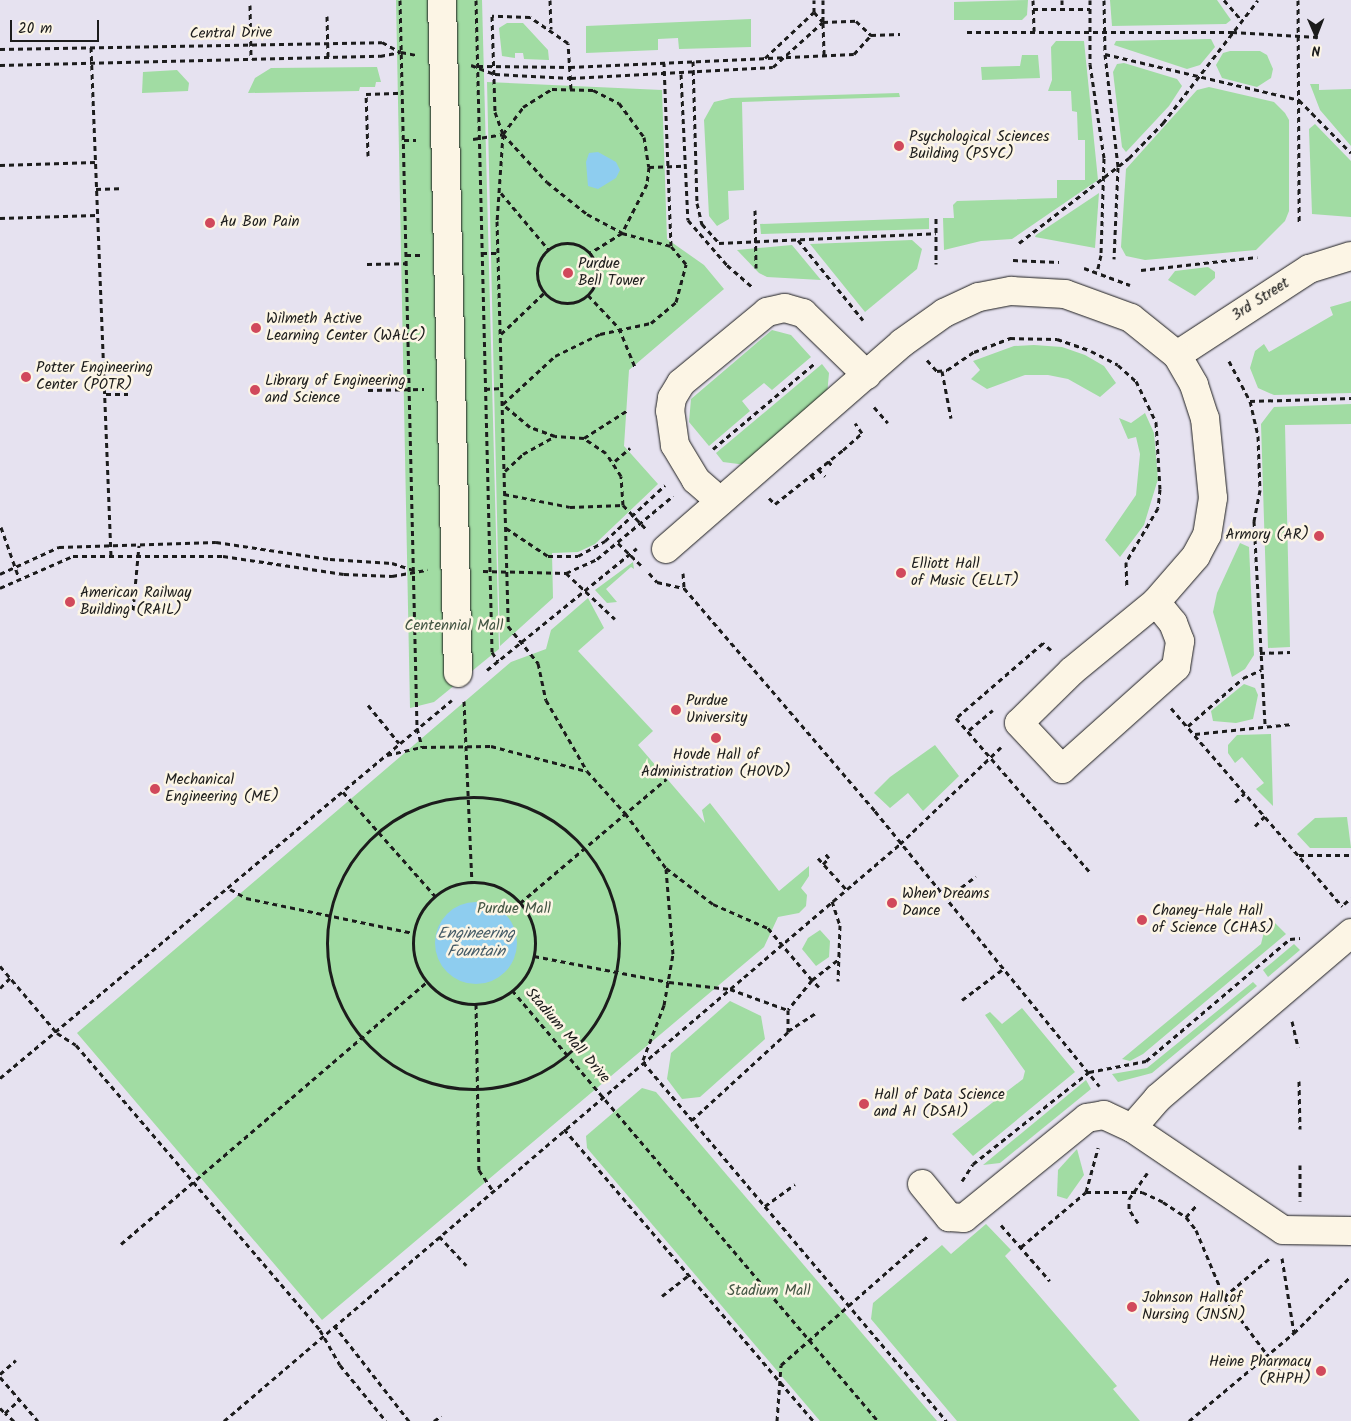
<!DOCTYPE html>
<html>
<head>
<meta charset="utf-8">
<style>
	body { margin:0 }
	#map { position:relative; width:1351px; height:1421px; overflow:hidden; background:#f2ecea; font-family:Kalam,sans-serif }
	div>[style] { position:absolute }
	.built>* { inset:0; background:#e6e2f0 }
	.green>* { inset:0; background:#a1dca3 }
	.water>* { inset:0; background:#8ecdef }
	.round { border-radius:50% }
	.path>* { height:3px; margin-top:-1.5px; transform-origin:0; background:repeating-linear-gradient(90deg,#1c1c1c 0 5px,transparent 0 9px) }
	.path>.ring { margin:-1.5px; padding:0; box-sizing:content-box; background:none; border:3px solid #1c1c1c; border-radius:50% }
	.roads { filter:drop-shadow(0 0 1px #1c1c1c) drop-shadow(0 0 1px #1c1c1c) }
	.minor>* { height:28px; margin:-14px; padding:0 14px; transform-origin:14px; border-radius:14px; background:#fcf5e5 }
	.dots>* { width:14px; height:14px; translate:-50% -50%; box-sizing:border-box; border:2px solid #fcf5e5; border-radius:50% }
	span { translate:-50% -50%; white-space:nowrap; text-align:center; line-height:1.15; -webkit-text-stroke:5px #fcf5e5; paint-order:stroke }
	.street-label { font-size:15px; color:#1c1c1c }
	.poi-label { font-size:15px; color:#1c1c1c }
	.left { translate:0 -50%; text-align:left }
	.right { translate:-100% -50%; text-align:right }
	.park-label { font-size:15px; color:#445644 }
	.water-label { font-size:16px; color:#445a66; font-style:italic }
	.north { position:absolute; left:1291px; top:10px; width:50px; height:50px; -webkit-text-stroke:4px #fcf5e5; paint-order:stroke; rotate:179deg; font-size:14px; font-weight:700; line-height:20px; text-align:center; color:#1c1c1c }
	.north::after { content:''; display:block; margin:auto; width:18px; height:22px; background:#1c1c1c; clip-path:polygon(50% 0,100% 100%,50% 72%,0 100%) }
	.scale { position:absolute; left:10px; top:20px; width:89px; height:22px; box-sizing:border-box; border:2px solid #1c1c1c; border-top:0; padding-left:6px; font-size:15px; line-height:18px; white-space:nowrap; color:#1c1c1c; -webkit-text-stroke:4px #fcf5e5; paint-order:stroke }
</style>
</head>
<body>
<div id="map">
	<div class="built">
		<i style="clip-path:polygon(0 0,1351px 0,1351px 1421px,0 1421px)"></i>
	</div>
	<div class="green">
		<i style="clip-path:polygon(396px 0,482px 0,499px 649px,434px 702px,410px 708px)"></i>
		<i style="clip-path:polygon(1028px 0,1027px 15px,1022px 20px,954px 20px,954px 2px)"></i>
		<i style="clip-path:polygon(1110px 0,1217px 0,1231px 20px,1226px 24px,1112px 26px)"></i>
		<i style="clip-path:polygon(751px 19px,751px 47px,679px 49px,678px 38px,658px 39px,658px 50px,586px 53px,586px 26px)"></i>
		<i style="clip-path:polygon(507px 23px,523px 23px,548px 50px,549px 60px,524px 59px,523px 53px,515px 53px,515px 58px,502px 56px,499px 28px)"></i>
		<i style="clip-path:polygon(1211px 39px,1215px 47px,1200px 65px,1187px 69px,1114px 45px,1116px 41px)"></i>
		<i style="clip-path:polygon(1056px 41px,1084px 41px,1098px 180px,1012px 239px,981px 241px,944px 250px,943px 218px,954px 218px,953px 205px,957px 201px,1057px 198px,1057px 180px,1085px 180px,1085px 140px,1078px 140px,1077px 112px,1072px 111px,1071px 91px,1048px 91px,1052px 80px,1051px 47px)"></i>
		<i style="clip-path:polygon(1230px 51px,1260px 51px,1267px 55px,1273px 69px,1271px 78px,1257px 87px,1222px 78px,1216px 65px,1223px 53px)"></i>
		<i style="clip-path:polygon(1022px 55px,1038px 55px,1040px 78px,982px 80px,981px 67px,1020px 66px)"></i>
		<i style="clip-path:polygon(1124px 63px,1177px 79px,1182px 86px,1169px 106px,1126px 152px,1122px 147px,1113px 72px,1117px 64px)"></i>
		<i style="clip-path:polygon(377px 67px,381px 82px,376px 82px,375px 87px,360px 87px,359px 91px,248px 93px,255px 78px,271px 68px)"></i>
		<i style="clip-path:polygon(177px 70px,189px 83px,188px 91px,142px 93px,143px 72px)"></i>
		<i style="clip-path:polygon(487px 82px,662px 90px,667px 239px,704px 265px,724px 289px,629px 370px,624px 446px,658px 484px,595px 544px,578px 552px,552px 553px,553px 598px,500px 646px)"></i>
		<i style="clip-path:polygon(1310px 84px,1319px 84px,1319px 90px,1351px 89px,1351px 146px,1320px 110px)"></i>
		<i style="clip-path:polygon(1209px 87px,1274px 102px,1285px 113px,1289px 120px,1289px 211px,1285px 221px,1256px 250px,1145px 260px,1126px 256px,1121px 247px,1126px 169px,1197px 90px)"></i>
		<i style="clip-path:polygon(899px 93px,900px 97px,742px 102px,744px 190px,728px 191px,729px 219px,717px 226px,709px 216px,704px 120px,714px 102px,731px 98px)"></i>
		<i style="clip-path:polygon(1315px 124px,1351px 161px,1351px 217px,1312px 214px,1309px 129px)"></i>
		<i style="clip-path:polygon(1099px 193px,1095px 248px,1035px 237px,1036px 235px)"></i>
		<i style="clip-path:polygon(929px 218px,929px 229px,761px 234px,760px 224px)"></i>
		<i style="clip-path:polygon(912px 240px,922px 249px,917px 269px,865px 312px,810px 244px)"></i>
		<i style="clip-path:polygon(792px 245px,821px 280px,767px 277px,759px 273px,737px 250px)"></i>
		<i style="clip-path:polygon(1208px 267px,1215px 272px,1215px 278px,1195px 296px,1168px 280px,1175px 271px)"></i>
		<i style="clip-path:polygon(1351px 301px,1351px 393px,1274px 395px,1258px 388px,1250px 368px,1255px 351px,1264px 344px,1269px 352px,1333px 315px,1330px 307px)"></i>
		<i style="clip-path:polygon(772px 330px,791px 335px,811px 357px,772px 390px,764px 383px,742px 401px,750px 411px,709px 446px,689px 422px,691px 399px)"></i>
		<i style="clip-path:polygon(1034px 345px,1062px 347px,1085px 355px,1104px 366px,1116px 383px,1100px 397px,1068px 379px,1048px 375px,1025px 375px,987px 389px,971px 379px,980px 370px,973px 361px,1014px 346px)"></i>
		<i style="clip-path:polygon(822px 364px,829px 373px,827px 395px,746px 465px,723px 462px,716px 453px)"></i>
		<i style="clip-path:polygon(1351px 404px,1351px 424px,1285px 425px,1290px 647px,1268px 648px,1261px 424px,1274px 407px)"></i>
		<i style="clip-path:polygon(1145px 413px,1154px 433px,1158px 479px,1144px 525px,1120px 557px,1105px 540px,1136px 495px,1140px 454px,1136px 437px,1128px 439px,1119px 418px,1131px 423px)"></i>
		<i style="clip-path:polygon(1240px 543px,1249px 547px,1254px 655px,1245px 669px,1232px 677px,1213px 612px,1217px 593px)"></i>
		<i style="clip-path:polygon(633px 562px,634px 569px,631px 567px,606px 589px,617px 602px,607px 603px,595px 590px)"></i>
		<i style="clip-path:polygon(588px 598px,604px 628px,578px 651px,653px 731px,638px 745px,705px 823px,702px 810px,710px 803px,779px 891px,809px 866px,809px 876px,801px 888px,807px 895px,806px 906px,799px 913px,778px 917px,764px 947px,322px 1320px,77px 1033px,511px 662px,546px 649px,551px 630px)"></i>
		<i style="clip-path:polygon(1244px 684px,1255px 688px,1258px 695px,1253px 719px,1236px 723px,1213px 721px,1211px 711px)"></i>
		<i style="clip-path:polygon(1271px 734px,1273px 806px,1256px 789px,1264px 783px,1242px 757px,1235px 763px,1228px 753px,1228px 745px,1237px 735px)"></i>
		<i style="clip-path:polygon(935px 745px,959px 776px,923px 811px,908px 793px,890px 808px,874px 793px,890px 777px)"></i>
		<i style="clip-path:polygon(1347px 817px,1351px 848px,1310px 848px,1297px 834px,1315px 818px)"></i>
		<i style="clip-path:polygon(1274px 922px,1286px 934px,1143px 1054px,1130px 1061px,1122px 1059px,1261px 944px,1265px 928px)"></i>
		<i style="clip-path:polygon(820px 930px,830px 941px,829px 957px,816px 966px,802px 949px,808px 938px)"></i>
		<i style="clip-path:polygon(1294px 944px,1300px 950px,1268px 977px,1263px 970px)"></i>
		<i style="clip-path:polygon(1253px 982px,1257px 986px,1152px 1073px,1118px 1082px,1112px 1074px,1147px 1068px)"></i>
		<i style="clip-path:polygon(730px 1001px,761px 1016px,765px 1039px,700px 1097px,682px 1099px,667px 1079px,671px 1053px)"></i>
		<i style="clip-path:polygon(1022px 1008px,1075px 1072px,973px 1156px,952px 1134px,1023px 1079px,1025px 1071px,985px 1015px,990px 1012px,1002px 1024px)"></i>
		<i style="clip-path:polygon(1086px 1080px,1091px 1089px,1000px 1163px,983px 1165px)"></i>
		<i style="clip-path:polygon(642px 1088px,656px 1092px,937px 1421px,820px 1421px,587px 1148px,586px 1136px)"></i>
		<i style="clip-path:polygon(1077px 1149px,1084px 1175px,1067px 1199px,1057px 1196px,1058px 1170px)"></i>
		<i style="clip-path:polygon(986px 1224px,1011px 1250px,1005px 1256px,1117px 1386px,1113px 1389px,1140px 1421px,957px 1421px,871px 1319px,873px 1303px,942px 1245px,951px 1254px)"></i>
	</div>
	<div class="water">
		<i style="clip-path:polygon(598px 152px,616px 162px,620px 170px,616px 178px,598px 189px,588px 186px,586px 162px,589px 153px)"></i>
		<i class="round" style="left:435px;top:902px;width:82px;height:82px"></i>
	</div>
	<div class="path">
		<i style="left:400px;top:0;width:728px;rotate:88.66deg"></i>
		<i style="left:417px;top:728px;width:20px;rotate:75deg"></i>
		<i style="left:476px;top:0;width:652px;rotate:88.59deg"></i>
		<i style="left:492px;top:652px;width:11px;rotate:56deg"></i>
		<i style="left:550px;top:0;width:29px;rotate:88deg"></i>
		<i style="left:1033px;top:0;width:31px;rotate:88deg"></i>
		<i style="left:1062px;top:0;width:9px;rotate:90deg"></i>
		<i style="left:1090px;top:0;width:64px;rotate:90deg"></i>
		<i style="left:1090px;top:64px;width:95px;rotate:81.5deg"></i>
		<i style="left:1104px;top:158px;width:97px;rotate:91.8deg"></i>
		<i style="left:1101px;top:255px;width:17px;rotate:103deg"></i>
		<i style="left:1104px;top:0;width:54px;rotate:88.9deg"></i>
		<i style="left:1105px;top:54px;width:114px;rotate:83.4deg"></i>
		<i style="left:1118px;top:167px;width:92px;rotate:92.5deg"></i>
		<i style="left:1224px;top:0;width:28px;rotate:49deg"></i>
		<i style="left:1298px;top:0;width:223px;rotate:89.7deg"></i>
		<i style="left:250px;top:5px;width:54px;rotate:88.9deg"></i>
		<i style="left:1033px;top:9px;width:57px"></i>
		<i style="left:814px;top:12px;width:13px;rotate:48deg"></i>
		<i style="left:823px;top:22px;width:33px;rotate:-2deg"></i>
		<i style="left:856px;top:21px;width:21px;rotate:43deg"></i>
		<i style="left:327px;top:16px;width:41px;rotate:88.6deg"></i>
		<i style="left:823px;top:23px;width:32px;rotate:88deg"></i>
		<i style="left:967px;top:32px;width:265px"></i>
		<i style="left:1232px;top:32px;width:86px;rotate:3.3deg"></i>
		<i style="left:91px;top:47px;width:510px;rotate:87.75deg"></i>
		<i style="left:0;top:49px;width:382px;rotate:-1deg"></i>
		<i style="left:382px;top:42px;width:21px;rotate:29deg"></i>
		<i style="left:1105px;top:54px;width:199px;rotate:13.3deg"></i>
		<i style="left:1299px;top:100px;width:74px;rotate:45.5deg"></i>
		<i style="left:765px;top:58px;width:67px;rotate:-43.2deg"></i>
		<i style="left:814px;top:12px;width:12px;rotate:-90deg"></i>
		<i style="left:693px;top:61px;width:142px;rotate:88.4deg"></i>
		<i style="left:697px;top:203px;width:22px;rotate:77deg"></i>
		<i style="left:702px;top:224px;width:25px;rotate:48deg"></i>
		<i style="left:719px;top:243px;width:217px;rotate:-2.6deg"></i>
		<i style="left:0;top:65px;width:380px;rotate:-1.4deg"></i>
		<i style="left:380px;top:56px;width:21px;rotate:-11deg"></i>
		<i style="left:401px;top:52px;width:15px;rotate:11deg"></i>
		<i style="left:471px;top:65px;width:26px;rotate:21deg"></i>
		<i style="left:495px;top:74px;width:76px;rotate:3deg"></i>
		<i style="left:571px;top:78px;width:202px;rotate:-3.1deg"></i>
		<i style="left:773px;top:67px;width:67px;rotate:-42deg"></i>
		<i style="left:823px;top:22px;width:22px;rotate:-90deg"></i>
		<i style="left:478px;top:66px;width:92px;rotate:0.6deg"></i>
		<i style="left:570px;top:67px;width:284px;rotate:-2.6deg"></i>
		<i style="left:854px;top:54px;width:25px;rotate:-48deg"></i>
		<i style="left:871px;top:35px;width:29px;rotate:-2deg"></i>
		<i style="left:681px;top:74px;width:146px;rotate:87.3deg"></i>
		<i style="left:688px;top:220px;width:60px;rotate:49.1deg"></i>
		<i style="left:727px;top:265px;width:33px;rotate:41deg"></i>
		<i style="left:571px;top:89px;width:46px;rotate:-93.7deg"></i>
		<i style="left:568px;top:43px;width:46px;rotate:-145.6deg"></i>
		<i style="left:530px;top:17px;width:38px;rotate:-178deg"></i>
		<i style="left:492px;top:16px;width:96px;rotate:88.2deg"></i>
		<i style="left:495px;top:112px;width:23px;rotate:70deg"></i>
		<i style="left:503px;top:134px;width:87px;rotate:93.9deg"></i>
		<i style="left:497px;top:221px;width:405px;rotate:88.4deg"></i>
		<i style="left:508px;top:626px;width:48px;rotate:51deg"></i>
		<i style="left:538px;top:663px;width:38px;rotate:78deg"></i>
		<i style="left:546px;top:700px;width:82px;rotate:60deg"></i>
		<i style="left:587px;top:771px;width:57px;rotate:47.9deg"></i>
		<i style="left:625px;top:813px;width:69px;rotate:53.3deg"></i>
		<i style="left:666px;top:868px;width:59px;rotate:37.5deg"></i>
		<i style="left:713px;top:904px;width:60px;rotate:23.6deg"></i>
		<i style="left:768px;top:928px;width:68px;rotate:49.8deg"></i>
		<i style="left:812px;top:980px;width:38px;rotate:129deg"></i>
		<i style="left:788px;top:1010px;width:22px;rotate:90deg"></i>
		<i style="left:788px;top:1032px;width:130px;rotate:137.5deg"></i>
		<i style="left:503px;top:134px;width:65px;rotate:47.5deg"></i>
		<i style="left:547px;top:182px;width:51px;rotate:38.7deg"></i>
		<i style="left:587px;top:214px;width:40px;rotate:28deg"></i>
		<i style="left:622px;top:233px;width:51px;rotate:14.9deg"></i>
		<i style="left:473px;top:139px;width:30px;rotate:-9deg"></i>
		<i style="left:503px;top:134px;width:34px;rotate:-53deg"></i>
		<i style="left:523px;top:107px;width:34px;rotate:-32deg"></i>
		<i style="left:552px;top:89px;width:41px;rotate:1.4deg"></i>
		<i style="left:593px;top:90px;width:29px;rotate:27deg"></i>
		<i style="left:619px;top:103px;width:42px;rotate:53.7deg"></i>
		<i style="left:644px;top:137px;width:30px;rotate:81deg"></i>
		<i style="left:649px;top:167px;width:17px;rotate:97deg"></i>
		<i style="left:647px;top:184px;width:55px;rotate:117deg"></i>
		<i style="left:622px;top:233px;width:38px;rotate:148deg"></i>
		<i style="left:404px;top:140px;width:12px"></i>
		<i style="left:368px;top:156px;width:62px;rotate:-91.8deg"></i>
		<i style="left:366px;top:94px;width:37px;rotate:-2deg"></i>
		<i style="left:0;top:165px;width:95px;rotate:-1.8deg"></i>
		<i style="left:649px;top:167px;width:35px;rotate:-2deg"></i>
		<i style="left:96px;top:189px;width:24px;rotate:-2deg"></i>
		<i style="left:501px;top:193px;width:75px;rotate:49.9deg"></i>
		<i style="left:755px;top:210px;width:58px;rotate:89deg"></i>
		<i style="left:0;top:218px;width:96px;rotate:-1.8deg"></i>
		<i style="left:936px;top:218px;width:46px;rotate:90deg"></i>
		<i style="left:798px;top:240px;width:103px;rotate:50.9deg"></i>
		<i style="left:1019px;top:243px;width:139px;rotate:-37.7deg"></i>
		<i style="left:1129px;top:158px;width:49px;rotate:-45.8deg"></i>
		<i style="left:1163px;top:123px;width:155px;rotate:-52.3deg"></i>
		<i class="ring" style="left:537px;top:243px;width:57px;height:57px"></i>
		<i style="left:482px;top:253px;width:16px"></i>
		<i style="left:406px;top:255px;width:14px"></i>
		<i style="left:1013px;top:260px;width:46px;rotate:2.5deg"></i>
		<i style="left:367px;top:264px;width:39px;rotate:-1deg"></i>
		<i style="left:1084px;top:268px;width:49px;rotate:20.3deg"></i>
		<i style="left:1141px;top:270px;width:117px;rotate:-6.4deg"></i>
		<i style="left:588px;top:295px;width:45px;rotate:46.8deg"></i>
		<i style="left:619px;top:328px;width:42px;rotate:67.7deg"></i>
		<i style="left:501px;top:334px;width:61px;rotate:-43.7deg"></i>
		<i style="left:927px;top:360px;width:15px;rotate:48deg"></i>
		<i style="left:937px;top:371px;width:10px;rotate:-6deg"></i>
		<i style="left:947px;top:370px;width:32px;rotate:-34deg"></i>
		<i style="left:974px;top:352px;width:39px;rotate:-21deg"></i>
		<i style="left:1010px;top:338px;width:47px;rotate:1.2deg"></i>
		<i style="left:1057px;top:339px;width:36px;rotate:19deg"></i>
		<i style="left:1091px;top:351px;width:30px;rotate:27deg"></i>
		<i style="left:1118px;top:365px;width:24px;rotate:42deg"></i>
		<i style="left:1136px;top:381px;width:46px;rotate:64deg"></i>
		<i style="left:1156px;top:422px;width:67px;rotate:86.6deg"></i>
		<i style="left:1160px;top:489px;width:19px;rotate:96deg"></i>
		<i style="left:1158px;top:508px;width:63px;rotate:120.7deg"></i>
		<i style="left:1126px;top:562px;width:25px;rotate:88deg"></i>
		<i style="left:1229px;top:361px;width:45px;rotate:62.3deg"></i>
		<i style="left:1250px;top:401px;width:36px;rotate:77deg"></i>
		<i style="left:1258px;top:436px;width:54px;rotate:87.9deg"></i>
		<i style="left:1260px;top:490px;width:32px;rotate:101deg"></i>
		<i style="left:1254px;top:521px;width:204px;rotate:86.9deg"></i>
		<i style="left:942px;top:371px;width:48px;rotate:79.2deg"></i>
		<i style="left:485px;top:389px;width:17px;rotate:-3deg"></i>
		<i style="left:368px;top:390px;width:56px;rotate:-1deg"></i>
		<i style="left:106px;top:394px;width:22px"></i>
		<i style="left:1250px;top:401px;width:101px;rotate:-1.7deg"></i>
		<i style="left:874px;top:407px;width:21px;rotate:49deg"></i>
		<i style="left:584px;top:438px;width:52px;rotate:-32.5deg"></i>
		<i style="left:713px;top:449px;width:132px;rotate:-40.1deg"></i>
		<i style="left:615px;top:461px;width:20px;rotate:-41deg"></i>
		<i style="left:828px;top:461px;width:9px;rotate:49deg"></i>
		<i style="left:818px;top:469px;width:10px;rotate:45deg"></i>
		<i style="left:505px;top:471px;width:25px;rotate:-43deg"></i>
		<i style="left:523px;top:454px;width:37px;rotate:-29deg"></i>
		<i style="left:811px;top:475px;width:9px;rotate:49deg"></i>
		<i style="left:504px;top:494px;width:67px;rotate:11.1deg"></i>
		<i style="left:570px;top:507px;width:53px;rotate:-2.2deg"></i>
		<i style="left:623px;top:505px;width:35px;rotate:46deg"></i>
		<i style="left:769px;top:498px;width:8px;rotate:45deg"></i>
		<i style="left:775px;top:504px;width:87px;rotate:-38.5deg"></i>
		<i style="left:843px;top:450px;width:25px;rotate:-42deg"></i>
		<i style="left:862px;top:433px;width:12px;rotate:-125deg"></i>
		<i style="left:623px;top:505px;width:29px;rotate:-94deg"></i>
		<i style="left:621px;top:476px;width:27px;rotate:-123deg"></i>
		<i style="left:606px;top:453px;width:27px;rotate:-146deg"></i>
		<i style="left:584px;top:438px;width:29px;rotate:-176deg"></i>
		<i style="left:555px;top:436px;width:27px;rotate:-160deg"></i>
		<i style="left:530px;top:427px;width:35px;rotate:-140deg"></i>
		<i style="left:503px;top:404px;width:71px;rotate:-42.7deg"></i>
		<i style="left:555px;top:356px;width:50px;rotate:-26.1deg"></i>
		<i style="left:600px;top:334px;width:52px;rotate:-12.2deg"></i>
		<i style="left:651px;top:323px;width:33px;rotate:-40deg"></i>
		<i style="left:676px;top:302px;width:39px;rotate:-75deg"></i>
		<i style="left:686px;top:264px;width:23px;rotate:-130deg"></i>
		<i style="left:671px;top:246px;width:183px;rotate:-92.2deg"></i>
		<i style="left:1px;top:527px;width:54px;rotate:70.6deg"></i>
		<i style="left:506px;top:528px;width:50px;rotate:33.7deg"></i>
		<i style="left:548px;top:556px;width:30px"></i>
		<i style="left:578px;top:556px;width:31px;rotate:-29deg"></i>
		<i style="left:605px;top:541px;width:82px;rotate:-43deg"></i>
		<i style="left:618px;top:543px;width:32px;rotate:44deg"></i>
		<i style="left:483px;top:571px;width:83px;rotate:1.4deg"></i>
		<i style="left:566px;top:573px;width:34px;rotate:-24deg"></i>
		<i style="left:597px;top:559px;width:99px;rotate:-39.7deg"></i>
		<i style="left:566px;top:573px;width:67px;rotate:43.2deg"></i>
		<i style="left:649px;top:573px;width:12px;rotate:48deg"></i>
		<i style="left:657px;top:582px;width:28px;rotate:13deg"></i>
		<i style="left:683px;top:573px;width:15px;rotate:86deg"></i>
		<i style="left:684px;top:588px;width:294px;rotate:49.4deg"></i>
		<i style="left:875px;top:811px;width:355px;rotate:50.8deg"></i>
		<i style="left:0;top:574px;width:65px;rotate:-24.6deg"></i>
		<i style="left:59px;top:547px;width:157px;rotate:-1.8deg"></i>
		<i style="left:216px;top:542px;width:115px;rotate:8.5deg"></i>
		<i style="left:330px;top:559px;width:62px;rotate:3.7deg"></i>
		<i style="left:392px;top:563px;width:23px;rotate:18deg"></i>
		<i style="left:0;top:588px;width:80px;rotate:-23.7deg"></i>
		<i style="left:73px;top:556px;width:150px"></i>
		<i style="left:223px;top:556px;width:122px;rotate:8.5deg"></i>
		<i style="left:344px;top:574px;width:48px;rotate:2.4deg"></i>
		<i style="left:392px;top:576px;width:36px;rotate:-10deg"></i>
		<i style="left:133px;top:610px;width:65px;rotate:-84.7deg"></i>
		<i style="left:1051px;top:650px;width:11px;rotate:-139deg"></i>
		<i style="left:1043px;top:643px;width:115px;rotate:139.2deg"></i>
		<i style="left:956px;top:718px;width:203px;rotate:49deg"></i>
		<i style="left:1260px;top:653px;width:30px;rotate:-2deg"></i>
		<i style="left:487px;top:670px;width:193px;rotate:-39.1deg"></i>
		<i style="left:464px;top:701px;width:182px;rotate:87.5deg"></i>
		<i style="left:368px;top:705px;width:49px;rotate:50.8deg"></i>
		<i style="left:1171px;top:708px;width:262px;rotate:49.2deg"></i>
		<i style="left:1188px;top:726px;width:73px;rotate:-41.1deg"></i>
		<i style="left:1243px;top:678px;width:20px;rotate:-24deg"></i>
		<i style="left:969px;top:730px;width:31px;rotate:-40deg"></i>
		<i style="left:1195px;top:734px;width:98px;rotate:-5.9deg"></i>
		<i style="left:387px;top:755px;width:36px;rotate:-13deg"></i>
		<i style="left:422px;top:747px;width:69px;rotate:-0.8deg"></i>
		<i style="left:491px;top:746px;width:98px;rotate:14.7deg"></i>
		<i style="left:343px;top:792px;width:139px;rotate:48.5deg"></i>
		<i class="ring" style="left:327px;top:797px;width:289px;height:289px"></i>
		<i style="left:1235px;top:802px;width:13px;rotate:-42deg"></i>
		<i style="left:1255px;top:826px;width:14px;rotate:-45deg"></i>
		<i style="left:1299px;top:855px;width:52px"></i>
		<i style="left:818px;top:858px;width:42px;rotate:47.9deg"></i>
		<i style="left:823px;top:864px;width:8px;rotate:-45deg"></i>
		<i style="left:829px;top:858px;width:8px;rotate:-130deg"></i>
		<i class="ring" style="left:413px;top:882px;width:119px;height:119px"></i>
		<i style="left:230px;top:889px;width:18px;rotate:29deg"></i>
		<i style="left:246px;top:898px;width:172px;rotate:11.8deg"></i>
		<i style="left:947px;top:898px;width:36px;rotate:-37deg"></i>
		<i style="left:832px;top:901px;width:25px;rotate:72deg"></i>
		<i style="left:840px;top:925px;width:56px;rotate:92deg"></i>
		<i style="left:520px;top:903px;width:192px;rotate:-40.3deg"></i>
		<i style="left:1344px;top:904px;width:9px;rotate:-41deg"></i>
		<i style="left:534px;top:956px;width:137px;rotate:10.9deg"></i>
		<i style="left:669px;top:982px;width:61px;rotate:6.5deg"></i>
		<i style="left:730px;top:989px;width:62px;rotate:19.9deg"></i>
		<i style="left:0;top:966px;width:88px;rotate:49.6deg"></i>
		<i style="left:57px;top:1033px;width:22px;rotate:32deg"></i>
		<i style="left:76px;top:1045px;width:375px;rotate:49.4deg"></i>
		<i style="left:320px;top:1330px;width:40px;rotate:60.3deg"></i>
		<i style="left:340px;top:1365px;width:72px;rotate:50.6deg"></i>
		<i style="left:819px;top:987px;width:10px;rotate:-135deg"></i>
		<i style="left:812px;top:980px;width:33px;rotate:-38deg"></i>
		<i style="left:0;top:988px;width:14px;rotate:-45deg"></i>
		<i style="left:512px;top:990px;width:565px;rotate:49.66deg"></i>
		<i style="left:962px;top:1000px;width:51px;rotate:-37.1deg"></i>
		<i style="left:476px;top:1004px;width:166px;rotate:89deg"></i>
		<i style="left:479px;top:1170px;width:23px;rotate:56deg"></i>
		<i style="left:1292px;top:1021px;width:27px;rotate:77deg"></i>
		<i style="left:788px;top:1031px;width:35px;rotate:-33deg"></i>
		<i style="left:643px;top:1060px;width:59px;rotate:-69.1deg"></i>
		<i style="left:664px;top:1005px;width:52px;rotate:-80deg"></i>
		<i style="left:673px;top:954px;width:85px;rotate:-94.7deg"></i>
		<i style="left:643px;top:1062px;width:470px;rotate:49.8deg"></i>
		<i style="left:0;top:1078px;width:589px;rotate:-39.91deg"></i>
		<i style="left:1299px;top:1081px;width:48px;rotate:88.8deg"></i>
		<i style="left:564px;top:1129px;width:384px;rotate:49.5deg"></i>
		<i style="left:1300px;top:1165px;width:36px;rotate:90deg"></i>
		<i style="left:962px;top:1181px;width:20px;rotate:-57deg"></i>
		<i style="left:973px;top:1164px;width:148px;rotate:-38.4deg"></i>
		<i style="left:1089px;top:1072px;width:58px;rotate:-10.9deg"></i>
		<i style="left:1146px;top:1061px;width:189px;rotate:-40.3deg"></i>
		<i style="left:1290px;top:939px;width:10px;rotate:-6deg"></i>
		<i style="left:1086px;top:1192px;width:46px;rotate:-74.7deg"></i>
		<i style="left:765px;top:1206px;width:37px;rotate:-36deg"></i>
		<i style="left:1186px;top:1217px;width:15px;rotate:-48deg"></i>
		<i style="left:1138px;top:1223px;width:17px;rotate:-123deg"></i>
		<i style="left:1129px;top:1209px;width:10px;rotate:-90deg"></i>
		<i style="left:1129px;top:1199px;width:32px;rotate:-55deg"></i>
		<i style="left:1001px;top:1225px;width:74px;rotate:48.8deg"></i>
		<i style="left:439px;top:1236px;width:40px;rotate:47deg"></i>
		<i style="left:121px;top:1244px;width:401px;rotate:-40.6deg"></i>
		<i style="left:1021px;top:1247px;width:85px;rotate:-40.2deg"></i>
		<i style="left:1086px;top:1192px;width:56px"></i>
		<i style="left:1142px;top:1192px;width:23px;rotate:25deg"></i>
		<i style="left:1163px;top:1202px;width:27px;rotate:33deg"></i>
		<i style="left:1186px;top:1217px;width:16px;rotate:52deg"></i>
		<i style="left:1196px;top:1230px;width:73px;rotate:67.3deg"></i>
		<i style="left:1224px;top:1297px;width:100px;rotate:53.1deg"></i>
		<i style="left:1282px;top:1258px;width:76px;rotate:80.9deg"></i>
		<i style="left:662px;top:1296px;width:34px;rotate:-38deg"></i>
		<i style="left:1224px;top:1297px;width:62px;rotate:-40.4deg"></i>
		<i style="left:334px;top:1325px;width:122px;rotate:52deg"></i>
		<i style="left:0;top:1374px;width:21px;rotate:-41deg"></i>
		<i style="left:0;top:1377px;width:58px;rotate:49.2deg"></i>
		<i style="left:0;top:1408px;width:7px;rotate:45deg"></i>
		<i style="left:14px;top:1421px;width:12px;rotate:-138deg"></i>
		<i style="left:5px;top:1413px;width:19px;rotate:-43deg"></i>
		<i style="left:224px;top:1421px;width:889px;rotate:-40.48deg"></i>
		<i style="left:900px;top:844px;width:140px;rotate:-43.8deg"></i>
		<i style="left:434px;top:1421px;width:9px;rotate:-36deg"></i>
		<i style="left:777px;top:1421px;width:56px;rotate:-85.9deg"></i>
		<i style="left:781px;top:1365px;width:196px;rotate:-41.3deg"></i>
		<i style="left:1189px;top:1421px;width:137px;rotate:-40deg"></i>
		<i style="left:1294px;top:1333px;width:81px;rotate:-45deg"></i>
	</div>
	<div class="roads">
		<div class="minor">
			<i style="left:442px;top:0;width:673px;rotate:88.64deg"></i>
			<i style="left:1177px;top:355px;width:158px;rotate:-33.1deg"></i>
			<i style="left:1309px;top:269px;width:44px;rotate:-17.2deg"></i>
			<i style="left:720px;top:501px;width:32px;rotate:-139deg"></i>
			<i style="left:696px;top:480px;width:41px;rotate:-121deg"></i>
			<i style="left:675px;top:445px;width:34px;rotate:-98deg"></i>
			<i style="left:670px;top:411px;width:13px;rotate:-81deg"></i>
			<i style="left:672px;top:398px;width:17px;rotate:-59deg"></i>
			<i style="left:681px;top:383px;width:112px;rotate:-39.5deg"></i>
			<i style="left:767px;top:312px;width:18px;rotate:-13deg"></i>
			<i style="left:785px;top:308px;width:19px;rotate:16deg"></i>
			<i style="left:803px;top:313px;width:89px;rotate:44.1deg"></i>
			<i style="left:666px;top:549px;width:313px;rotate:-41.1deg"></i>
			<i style="left:902px;top:343px;width:52px;rotate:-35.5deg"></i>
			<i style="left:944px;top:313px;width:38px;rotate:-25deg"></i>
			<i style="left:979px;top:297px;width:33px;rotate:-11deg"></i>
			<i style="left:1011px;top:291px;width:54px;rotate:3.2deg"></i>
			<i style="left:1065px;top:294px;width:70px;rotate:20deg"></i>
			<i style="left:1131px;top:318px;width:59px;rotate:38.8deg"></i>
			<i style="left:1177px;top:355px;width:34px;rotate:60deg"></i>
			<i style="left:1194px;top:385px;width:35px;rotate:72deg"></i>
			<i style="left:1205px;top:418px;width:80px;rotate:84.3deg"></i>
			<i style="left:1213px;top:498px;width:37px;rotate:99deg"></i>
			<i style="left:1207px;top:535px;width:24px;rotate:118deg"></i>
			<i style="left:1196px;top:556px;width:61px;rotate:131deg"></i>
			<i style="left:1156px;top:602px;width:109px;rotate:140.6deg"></i>
			<i style="left:1072px;top:671px;width:74px;rotate:135.5deg"></i>
			<i style="left:1019px;top:723px;width:63px;rotate:46.9deg"></i>
			<i style="left:1062px;top:769px;width:153px;rotate:-41.8deg"></i>
			<i style="left:1176px;top:667px;width:26px;rotate:-81deg"></i>
			<i style="left:1180px;top:641px;width:19px;rotate:-111deg"></i>
			<i style="left:1173px;top:623px;width:27px;rotate:-129deg"></i>
			<i style="left:1132px;top:1128px;width:40px;rotate:-49deg"></i>
			<i style="left:1158px;top:1098px;width:254px;rotate:-40.5deg"></i>
			<i style="left:922px;top:1184px;width:43px;rotate:50.7deg"></i>
			<i style="left:949px;top:1217px;width:15px;rotate:4deg"></i>
			<i style="left:964px;top:1218px;width:159px;rotate:-39.1deg"></i>
			<i style="left:1087px;top:1118px;width:17px;rotate:-10deg"></i>
			<i style="left:1104px;top:1115px;width:31px;rotate:25deg"></i>
			<i style="left:1132px;top:1128px;width:182px;rotate:34deg"></i>
			<i style="left:1283px;top:1230px;width:68px;rotate:0.8deg"></i>
		</div>
	</div>
	<div class="dots">
		<i style="left:899px;top:146px;background:#d1495b"></i>
		<i style="left:210px;top:223px;background:#d1495b"></i>
		<i style="left:568px;top:273px;background:#d1495b"></i>
		<i style="left:256px;top:328px;background:#d1495b"></i>
		<i style="left:26px;top:377px;background:#d1495b"></i>
		<i style="left:255px;top:390px;background:#d1495b"></i>
		<i style="left:1319px;top:536px;background:#d1495b"></i>
		<i style="left:901px;top:573px;background:#d1495b"></i>
		<i style="left:70px;top:602px;background:#d1495b"></i>
		<i style="left:676px;top:710px;background:#d1495b"></i>
		<i style="left:716px;top:738px;background:#d1495b"></i>
		<i style="left:155px;top:789px;background:#d1495b"></i>
		<i style="left:892px;top:903px;background:#d1495b"></i>
		<i style="left:1142px;top:920px;background:#d1495b"></i>
		<i style="left:864px;top:1104px;background:#d1495b"></i>
		<i style="left:1132px;top:1307px;background:#d1495b"></i>
		<i style="left:1321px;top:1371px;background:#d1495b"></i>
	</div>
	<div class="street-label">
		<span style="left:231px;top:34px;rotate:-1deg">Central Drive</span>
		<span style="left:1261px;top:300px;rotate:-33deg">3rd Street</span>
		<span style="left:567px;top:1036px;rotate:49deg">Stadium Mall Drive</span>
	</div>
	<div class="poi-label">
		<span class="left" style="left:909px;top:146px">Psychological Sciences<br>Building (PSYC)</span>
		<span class="left" style="left:220px;top:223px">Au Bon Pain</span>
		<span class="left" style="left:578px;top:273px">Purdue<br>Bell Tower</span>
		<span class="left" style="left:266px;top:328px">Wilmeth Active<br>Learning Center (WALC)</span>
		<span class="left" style="left:36px;top:377px">Potter Engineering<br>Center (POTR)</span>
		<span class="left" style="left:265px;top:390px">Library of Engineering<br>and Science</span>
		<span class="right" style="left:1309px;top:536px">Armory (AR)</span>
		<span class="left" style="left:911px;top:573px">Elliott Hall<br>of Music (ELLT)</span>
		<span class="left" style="left:80px;top:602px">American Railway<br>Building (RAIL)</span>
		<span class="left" style="left:686px;top:710px">Purdue<br>University</span>
		<span style="left:716px;top:764px">Hovde Hall of<br>Administration (HOVD)</span>
		<span class="left" style="left:165px;top:789px">Mechanical<br>Engineering (ME)</span>
		<span class="left" style="left:902px;top:903px">When Dreams<br>Dance</span>
		<span class="left" style="left:1152px;top:920px">Chaney-Hale Hall<br>of Science (CHAS)</span>
		<span class="left" style="left:874px;top:1104px">Hall of Data Science<br>and AI (DSAI)</span>
		<span class="left" style="left:1142px;top:1307px">Johnson Hall of<br>Nursing (JNSN)</span>
		<span class="right" style="left:1311px;top:1371px">Heine Pharmacy<br>(RHPH)</span>
	</div>
	<div class="park-label">
		<span style="left:454px;top:627px">Centennial Mall</span>
		<span style="left:514px;top:910px">Purdue Mall</span>
		<span style="left:769px;top:1292px">Stadium Mall</span>
	</div>
	<div class="water-label">
		<span style="left:476px;top:943px">Engineering<br>Fountain</span>
	</div>
	<div class="north">N</div>
	<div class="scale">20 m</div>
</div>
</body>
</html>
